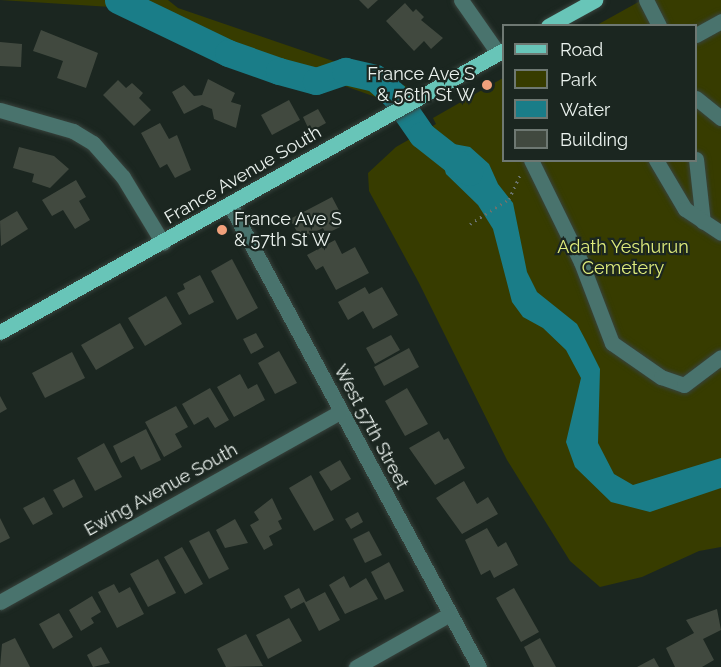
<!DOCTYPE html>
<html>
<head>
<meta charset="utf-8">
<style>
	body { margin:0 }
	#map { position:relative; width:721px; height:667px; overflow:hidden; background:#1b2620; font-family:Raleway,sans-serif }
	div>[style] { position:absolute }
	.green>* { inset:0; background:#373c00 }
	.water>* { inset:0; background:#1a7d88 }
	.river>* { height:27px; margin:-13.5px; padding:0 13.5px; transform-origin:13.5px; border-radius:13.5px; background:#1a7d88 }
	.building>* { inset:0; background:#41493f }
	.path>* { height:3px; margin-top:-1.5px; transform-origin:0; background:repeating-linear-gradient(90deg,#6a736e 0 1.5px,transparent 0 6px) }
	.roads { filter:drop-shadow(0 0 2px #38433d) drop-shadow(0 0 2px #38433d) }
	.minor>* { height:15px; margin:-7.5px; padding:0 7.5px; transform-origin:7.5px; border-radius:7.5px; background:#49736d }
	.major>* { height:15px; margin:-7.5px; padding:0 7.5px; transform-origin:7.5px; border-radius:7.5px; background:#68c5b8 }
	.dots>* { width:16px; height:16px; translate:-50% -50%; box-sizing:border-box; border:3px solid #1b2620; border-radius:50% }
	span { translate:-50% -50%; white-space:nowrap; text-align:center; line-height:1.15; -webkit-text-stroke:4.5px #1b2620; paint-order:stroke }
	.poi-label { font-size:18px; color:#ebf2ee }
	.right { translate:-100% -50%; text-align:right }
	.left { translate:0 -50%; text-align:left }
	.street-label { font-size:18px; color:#ebf2ee }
	.park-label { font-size:18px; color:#dfec7c }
	.legend { position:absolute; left:502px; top:24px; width:195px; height:138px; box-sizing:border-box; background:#1b2620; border:2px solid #6e7872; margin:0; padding:8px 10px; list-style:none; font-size:18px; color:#ebf2ee }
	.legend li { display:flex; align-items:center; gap:12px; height:30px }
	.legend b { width:30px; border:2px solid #6e7872 }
</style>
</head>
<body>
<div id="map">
	<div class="green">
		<i style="clip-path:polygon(0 0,168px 0,178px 8px,409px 87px,384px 100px,127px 8px)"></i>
		<i style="clip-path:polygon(642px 0,721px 0,721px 547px,699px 551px,642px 577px,600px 587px,570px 561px,507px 460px,419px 283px,369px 191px,368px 173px,396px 147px,436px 124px,433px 118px,503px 78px,504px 160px,696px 160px,696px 26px,597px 25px)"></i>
	</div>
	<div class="water">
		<i style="clip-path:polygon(443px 142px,470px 147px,489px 164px,498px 184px,513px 203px,527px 272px,537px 292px,577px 324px,586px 341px,600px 369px,598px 443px,614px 474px,633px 485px,721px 458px,721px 488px,650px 512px,611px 502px,575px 467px,566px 442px,581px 378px,566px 350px,543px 328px,523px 317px,512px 302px,493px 229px,478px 205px,446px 174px,440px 154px)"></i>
	</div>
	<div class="river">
		<i style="left:118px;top:0;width:122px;rotate:25.7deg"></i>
		<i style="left:228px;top:53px;width:54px;rotate:19.4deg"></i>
		<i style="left:279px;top:71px;width:38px;rotate:15deg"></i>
		<i style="left:316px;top:81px;width:31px;rotate:-19deg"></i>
		<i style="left:345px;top:71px;width:31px;rotate:13deg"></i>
		<i style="left:375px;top:78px;width:27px;rotate:42deg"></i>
		<i style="left:395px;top:96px;width:47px;rotate:55.3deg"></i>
		<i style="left:422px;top:135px;width:60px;rotate:38.2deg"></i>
	</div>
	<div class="building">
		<i style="clip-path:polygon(359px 0,378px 0,368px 9px)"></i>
		<i style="clip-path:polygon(405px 3px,413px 12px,416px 9px,424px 17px,421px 20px,443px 38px,431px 49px,424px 41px,414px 51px,386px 21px)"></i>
		<i style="clip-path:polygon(41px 30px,98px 53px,86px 88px,57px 78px,63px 61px,33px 51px)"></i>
		<i style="clip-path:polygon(0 42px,22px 44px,21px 67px,0 66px)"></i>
		<i style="clip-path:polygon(208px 79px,235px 93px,231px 102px,241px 105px,236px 128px,214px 119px,212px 109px,202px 105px,184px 114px,172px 92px,184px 85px,194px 96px,202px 95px)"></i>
		<i style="clip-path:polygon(118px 80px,126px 88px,132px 83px,143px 93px,139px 98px,151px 110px,134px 126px,103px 95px)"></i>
		<i style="clip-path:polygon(289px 100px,300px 120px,272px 135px,261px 115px)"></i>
		<i style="clip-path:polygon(318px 109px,326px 123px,310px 132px,303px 117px)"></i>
		<i style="clip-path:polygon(160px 123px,169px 139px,177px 135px,191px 170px,175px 178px,167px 164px,160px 168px,141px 133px)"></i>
		<i style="clip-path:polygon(19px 147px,54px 156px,69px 169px,50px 188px,32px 182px,34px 174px,13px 168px)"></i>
		<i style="clip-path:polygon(76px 180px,86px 197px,79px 201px,90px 220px,75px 229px,63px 210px,52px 216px,42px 200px)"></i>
		<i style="clip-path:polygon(332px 197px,342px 216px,336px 219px,340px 227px,326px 234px,323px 228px,301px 239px,290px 219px)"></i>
		<i style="clip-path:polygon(17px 211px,28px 229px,1px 246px,0 221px)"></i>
		<i style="clip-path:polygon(335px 240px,342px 254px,355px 247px,369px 273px,336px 290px,323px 266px,316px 270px,307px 255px)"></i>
		<i style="clip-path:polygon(232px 259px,258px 308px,237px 320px,211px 271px)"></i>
		<i style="clip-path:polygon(200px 275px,214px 302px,189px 315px,177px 293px,185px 289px,183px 284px)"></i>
		<i style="clip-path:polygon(365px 287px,369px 294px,382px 287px,398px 315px,373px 329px,363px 311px,348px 320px,338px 302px)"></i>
		<i style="clip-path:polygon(166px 296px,182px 324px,145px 346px,128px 318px)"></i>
		<i style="clip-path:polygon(120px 323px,134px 348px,96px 370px,81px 345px)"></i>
		<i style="clip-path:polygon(256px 333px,264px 347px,251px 354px,243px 339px)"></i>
		<i style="clip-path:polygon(391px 335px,400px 350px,375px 364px,366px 348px)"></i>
		<i style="clip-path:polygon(409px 348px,419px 367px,384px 386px,374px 367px)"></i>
		<i style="clip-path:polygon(279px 351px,297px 383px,275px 394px,258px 363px)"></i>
		<i style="clip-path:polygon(72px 352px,85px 378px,45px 398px,32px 373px)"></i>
		<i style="clip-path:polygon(240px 374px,248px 389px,257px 384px,265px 400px,234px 417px,217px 387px)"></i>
		<i style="clip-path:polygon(210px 388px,229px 420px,215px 428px,208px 417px,194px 425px,182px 404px)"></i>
		<i style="clip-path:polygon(407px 388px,428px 424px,405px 436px,385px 401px)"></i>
		<i style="clip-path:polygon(0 396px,7px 409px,0 413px)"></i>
		<i style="clip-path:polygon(176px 406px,188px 427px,175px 434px,182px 447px,164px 457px,145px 422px)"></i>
		<i style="clip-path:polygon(146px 429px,161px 460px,141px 470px,134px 456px,121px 463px,113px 446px)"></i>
		<i style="clip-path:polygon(439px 431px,444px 440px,448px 438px,465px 468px,435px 485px,409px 448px)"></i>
		<i style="clip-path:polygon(104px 443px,122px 477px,95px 491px,77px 458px)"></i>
		<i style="clip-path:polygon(340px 460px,351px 479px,331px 491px,319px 472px)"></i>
		<i style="clip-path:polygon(311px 475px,334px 520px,314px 531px,289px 488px)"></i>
		<i style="clip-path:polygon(74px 479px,83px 497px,63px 508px,53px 490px)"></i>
		<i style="clip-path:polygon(464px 481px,477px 504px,488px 497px,498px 514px,462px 534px,436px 498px)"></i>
		<i style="clip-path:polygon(44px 497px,53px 514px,33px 525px,23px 508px)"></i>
		<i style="clip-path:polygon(272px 498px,282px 519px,278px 521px,282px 529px,269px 536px,273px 545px,264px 550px,250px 525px,259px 520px,254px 512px)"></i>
		<i style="clip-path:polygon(358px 512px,363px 522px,351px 529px,345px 519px)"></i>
		<i style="clip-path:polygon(0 518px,10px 538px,0 543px)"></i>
		<i style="clip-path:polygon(235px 519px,248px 543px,225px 548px,216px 530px)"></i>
		<i style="clip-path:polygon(487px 528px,498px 547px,506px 542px,518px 565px,494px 578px,490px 570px,481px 575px,465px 540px)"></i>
		<i style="clip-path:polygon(209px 531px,229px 569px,209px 579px,189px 541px)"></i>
		<i style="clip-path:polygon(369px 531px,382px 555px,365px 563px,353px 539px)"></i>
		<i style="clip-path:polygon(182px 547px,203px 584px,185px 594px,164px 557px)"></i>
		<i style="clip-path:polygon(158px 559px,176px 593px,148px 607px,130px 574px)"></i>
		<i style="clip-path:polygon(389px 562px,404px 591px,385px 600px,371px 572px)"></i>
		<i style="clip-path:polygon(344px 576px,350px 588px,366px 578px,378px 599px,345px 614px,329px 585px)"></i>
		<i style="clip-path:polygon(114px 584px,119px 593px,130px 587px,144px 614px,117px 628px,98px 592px)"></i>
		<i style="clip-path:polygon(299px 588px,306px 602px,325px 592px,340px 620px,319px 631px,304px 602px,291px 609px,284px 596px)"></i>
		<i style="clip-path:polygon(514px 588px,539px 632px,521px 642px,496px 598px)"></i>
		<i style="clip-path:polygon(92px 596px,101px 612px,91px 618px,94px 623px,81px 631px,69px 610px)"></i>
		<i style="clip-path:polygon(717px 609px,721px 630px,703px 639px,714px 660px,702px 667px,675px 667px,666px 648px,694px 633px,686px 620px)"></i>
		<i style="clip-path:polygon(59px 613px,73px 637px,53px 649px,39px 624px)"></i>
		<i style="clip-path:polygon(289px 618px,302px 641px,268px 659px,256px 635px)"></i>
		<i style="clip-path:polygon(246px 634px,263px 666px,226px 667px,217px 649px)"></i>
		<i style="clip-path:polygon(15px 638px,30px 667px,0 667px,2px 644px)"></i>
		<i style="clip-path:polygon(540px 638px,556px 667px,534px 667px,524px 647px)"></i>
		<i style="clip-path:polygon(101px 647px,110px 663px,93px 667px,87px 655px)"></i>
		<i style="clip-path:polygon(654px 658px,659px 667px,637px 667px)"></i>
	</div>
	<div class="path">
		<i style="left:470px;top:224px;width:46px;rotate:-32.7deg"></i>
		<i style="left:509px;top:199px;width:29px;rotate:-65deg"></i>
	</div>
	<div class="roads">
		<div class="minor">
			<i style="left:461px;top:0;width:65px;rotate:55.1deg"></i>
			<i style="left:646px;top:0;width:29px;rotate:63deg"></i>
			<i style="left:696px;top:35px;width:29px;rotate:-29deg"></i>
			<i style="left:696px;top:98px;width:32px;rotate:39deg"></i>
			<i style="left:0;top:110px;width:76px;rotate:16deg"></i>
			<i style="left:73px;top:131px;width:23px;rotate:31deg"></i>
			<i style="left:93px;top:143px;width:45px;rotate:48.6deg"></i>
			<i style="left:123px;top:177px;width:77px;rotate:58.8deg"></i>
			<i style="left:696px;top:159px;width:63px;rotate:83.7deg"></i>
			<i style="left:531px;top:160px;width:114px;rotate:63.9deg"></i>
			<i style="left:581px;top:262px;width:87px;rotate:69.1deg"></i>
			<i style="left:612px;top:343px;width:60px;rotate:34.8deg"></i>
			<i style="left:661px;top:377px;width:24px;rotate:19deg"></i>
			<i style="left:684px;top:385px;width:46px;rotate:-37.1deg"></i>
			<i style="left:656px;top:160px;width:57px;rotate:59.4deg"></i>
			<i style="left:685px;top:209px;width:43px;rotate:33.7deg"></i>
			<i style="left:230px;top:205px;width:525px;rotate:61.68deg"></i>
			<i style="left:0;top:602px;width:389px;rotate:-29.2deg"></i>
			<i style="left:356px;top:667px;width:108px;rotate:-29.4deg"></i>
		</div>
		<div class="major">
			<i style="left:548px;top:26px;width:54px;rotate:-29deg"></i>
			<i style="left:0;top:332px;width:578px;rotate:-29.23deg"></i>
		</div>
	</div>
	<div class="dots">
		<i style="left:487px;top:85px;background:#f1a17c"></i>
		<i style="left:222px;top:230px;background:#f1a17c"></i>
	</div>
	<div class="poi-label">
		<span class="right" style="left:475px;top:85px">France Ave S<br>&amp; 56th St W</span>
		<span class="left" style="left:234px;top:230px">France Ave S<br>&amp; 57th St W</span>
	</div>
	<div class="street-label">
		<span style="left:243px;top:175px;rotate:-30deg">France Avenue South</span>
		<span style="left:371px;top:427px;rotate:62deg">West 57th Street</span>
		<span style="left:161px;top:490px;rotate:-29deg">Ewing Avenue South</span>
	</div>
	<div class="park-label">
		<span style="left:623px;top:258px">Adath Yeshurun<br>Cemetery</span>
	</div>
	<ul class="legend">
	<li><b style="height:8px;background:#68c5b8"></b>Road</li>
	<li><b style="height:16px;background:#373c00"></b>Park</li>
	<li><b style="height:16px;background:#1a7d88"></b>Water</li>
	<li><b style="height:16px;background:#41493f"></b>Building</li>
	</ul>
</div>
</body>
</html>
